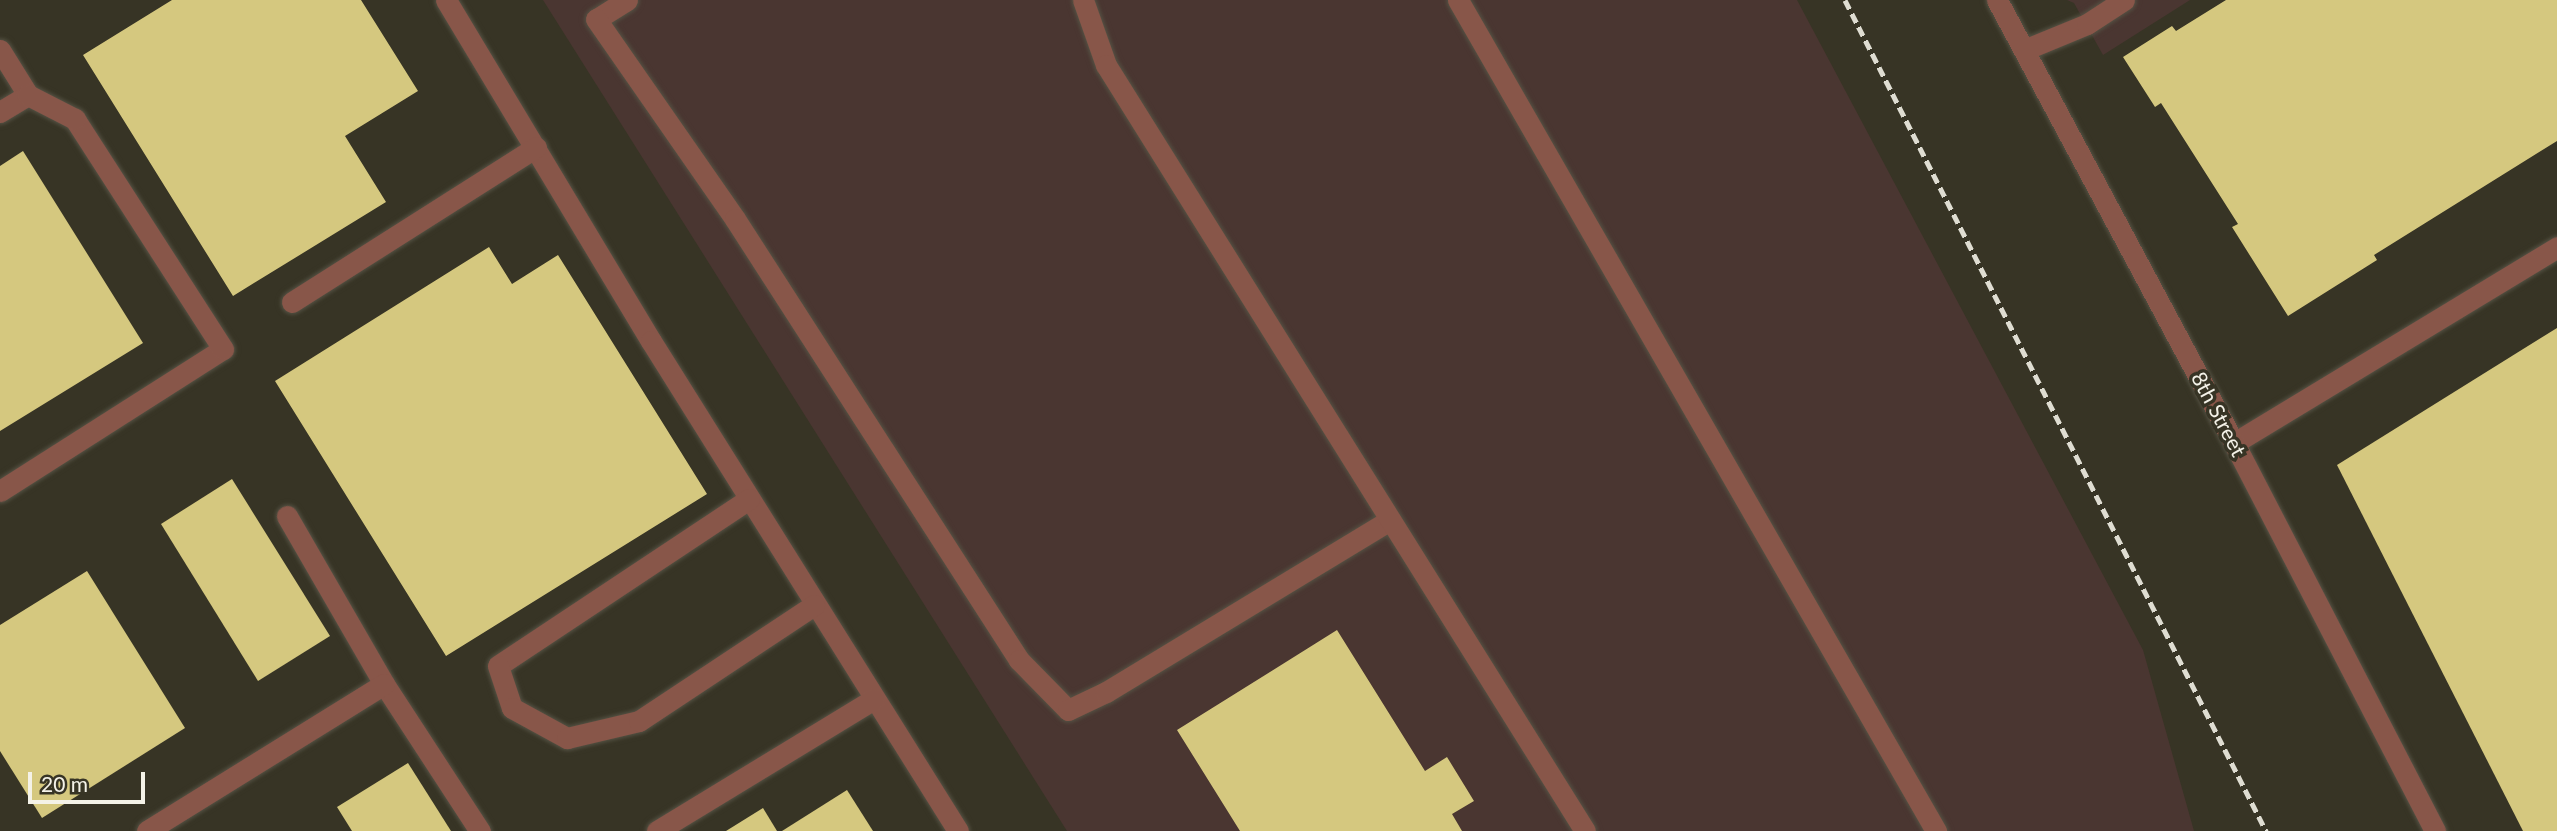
<!DOCTYPE html>
<html>
<head>
<meta charset="utf-8">
<style>
	body { margin:0 }
	#map { position:relative; width:2557px; height:831px; overflow:hidden; background:#373425; font-family:Lato,sans-serif }
	div>[style] { position:absolute }
	.industrial>* { inset:0; background:#4a3631 }
	.building>* { inset:0; background:#d5c87f }
	.roads { filter:drop-shadow(0 0 2px #555244) drop-shadow(0 0 2px #555244) }
	.service>* { height:21px; margin:-10.5px; padding:0 10.5px; transform-origin:10.5px; border-radius:10.5px; background:#885649 }
	.tertiary>* { height:21px; margin:-10.5px; padding:0 10.5px; transform-origin:10.5px; border-radius:10.5px; background:#885649 }
	.rail>* { height:5px; margin-top:-2.5px; transform-origin:0; background:repeating-linear-gradient(90deg,#dfddd2 0 10px,transparent 0 15px) }
	span { translate:-50% -50%; white-space:nowrap; text-align:center; line-height:1.15; -webkit-text-stroke:7px #373425; paint-order:stroke }
	.street-label { font-size:21px; color:#f4f2e8 }
	.scale { position:absolute; left:28px; top:772px; width:117px; height:32px; box-sizing:border-box; border:4px solid #f4f2e8; border-top:0; padding-left:9px; font-size:21px; line-height:24px; white-space:nowrap; color:#f4f2e8; -webkit-text-stroke:5px #373425; paint-order:stroke }
</style>
</head>
<body>
<div id="map">
	<div class="industrial">
		<i style="clip-path:polygon(543px 0,1797px 0,2143px 650px,2194px 831px,1067px 831px)"></i>
		<i style="clip-path:polygon(2067px 0,2190px 0,2103px 55px,2074px 3px)"></i>
	</div>
	<div class="building">
		<i style="clip-path:polygon(172px 0,361px 0,418px 91px,345px 136px,386px 202px,233px 296px,83px 55px)"></i>
		<i style="clip-path:polygon(2226px 0,2557px 0,2557px 141px,2374px 255px,2377px 260px,2288px 316px,2232px 227px,2238px 224px,2161px 103px,2155px 107px,2123px 57px,2172px 26px,2176px 31px)"></i>
		<i style="clip-path:polygon(23px 151px,143px 343px,0 431px,0 166px)"></i>
		<i style="clip-path:polygon(489px 247px,512px 284px,558px 255px,707px 494px,446px 656px,275px 381px)"></i>
		<i style="clip-path:polygon(2557px 328px,2557px 831px,2523px 831px,2337px 465px)"></i>
		<i style="clip-path:polygon(232px 479px,330px 636px,258px 681px,161px 524px)"></i>
		<i style="clip-path:polygon(87px 571px,185px 728px,42px 818px,0 751px,0 625px)"></i>
		<i style="clip-path:polygon(1337px 630px,1425px 771px,1447px 757px,1474px 801px,1452px 814px,1462px 831px,1240px 831px,1177px 730px)"></i>
		<i style="clip-path:polygon(408px 763px,451px 831px,352px 831px,337px 807px)"></i>
		<i style="clip-path:polygon(847px 790px,873px 831px,782px 831px)"></i>
		<i style="clip-path:polygon(763px 808px,777px 831px,726px 831px)"></i>
	</div>
	<div class="roads">
		<div class="service">
			<i style="left:446px;top:0;width:398px;rotate:59deg"></i>
			<i style="left:651px;top:341px;width:578px;rotate:57.93deg"></i>
			<i style="left:627px;top:0;width:36px;rotate:148deg"></i>
			<i style="left:596px;top:19px;width:244px;rotate:55.2deg"></i>
			<i style="left:735px;top:219px;width:525px;rotate:57.22deg"></i>
			<i style="left:1019px;top:660px;width:70px;rotate:45.6deg"></i>
			<i style="left:1068px;top:710px;width:42px;rotate:-25.3deg"></i>
			<i style="left:1106px;top:692px;width:332px;rotate:-31.2deg"></i>
			<i style="left:1083px;top:0;width:69px;rotate:70.5deg"></i>
			<i style="left:1106px;top:65px;width:903px;rotate:57.98deg"></i>
			<i style="left:1458px;top:0;width:959px;rotate:60.09deg"></i>
			<i style="left:0;top:50px;width:53px;rotate:58.1deg"></i>
			<i style="left:28px;top:95px;width:33px;rotate:149deg"></i>
			<i style="left:2024px;top:50px;width:68px;rotate:-22.4deg"></i>
			<i style="left:2087px;top:24px;width:44px;rotate:-33deg"></i>
			<i style="left:292px;top:302px;width:289px;rotate:-32.4deg"></i>
			<i style="left:2234px;top:443px;width:378px;rotate:-31.2deg"></i>
			<i style="left:0;top:491px;width:264px;rotate:-32.5deg"></i>
			<i style="left:223px;top:349px;width:274px;rotate:-122.8deg"></i>
			<i style="left:75px;top:119px;width:53px;rotate:-152.9deg"></i>
			<i style="left:749px;top:499px;width:301px;rotate:146.4deg"></i>
			<i style="left:498px;top:666px;width:44px;rotate:71.6deg"></i>
			<i style="left:512px;top:708px;width:63px;rotate:28.6deg"></i>
			<i style="left:567px;top:738px;width:74px;rotate:-13.3deg"></i>
			<i style="left:639px;top:721px;width:210px;rotate:-33.5deg"></i>
			<i style="left:287px;top:516px;width:194px;rotate:60deg"></i>
			<i style="left:384px;top:684px;width:176px;rotate:56.9deg"></i>
			<i style="left:147px;top:831px;width:279px;rotate:-31.8deg"></i>
			<i style="left:657px;top:831px;width:254px;rotate:-31.3deg"></i>
		</div>
		<div class="tertiary">
			<i style="left:1997px;top:0;width:502px;rotate:61.85deg"></i>
			<i style="left:2234px;top:443px;width:437px;rotate:62.6deg"></i>
		</div>
	</div>
	<div class="rail">
		<i style="left:1845px;top:0;width:932px;rotate:63.13deg"></i>
	</div>
	<div class="street-label">
		<span style="left:2219px;top:414px;rotate:62deg">8th Street</span>
	</div>
	<div class="scale">20 m</div>
</div>
</body>
</html>
